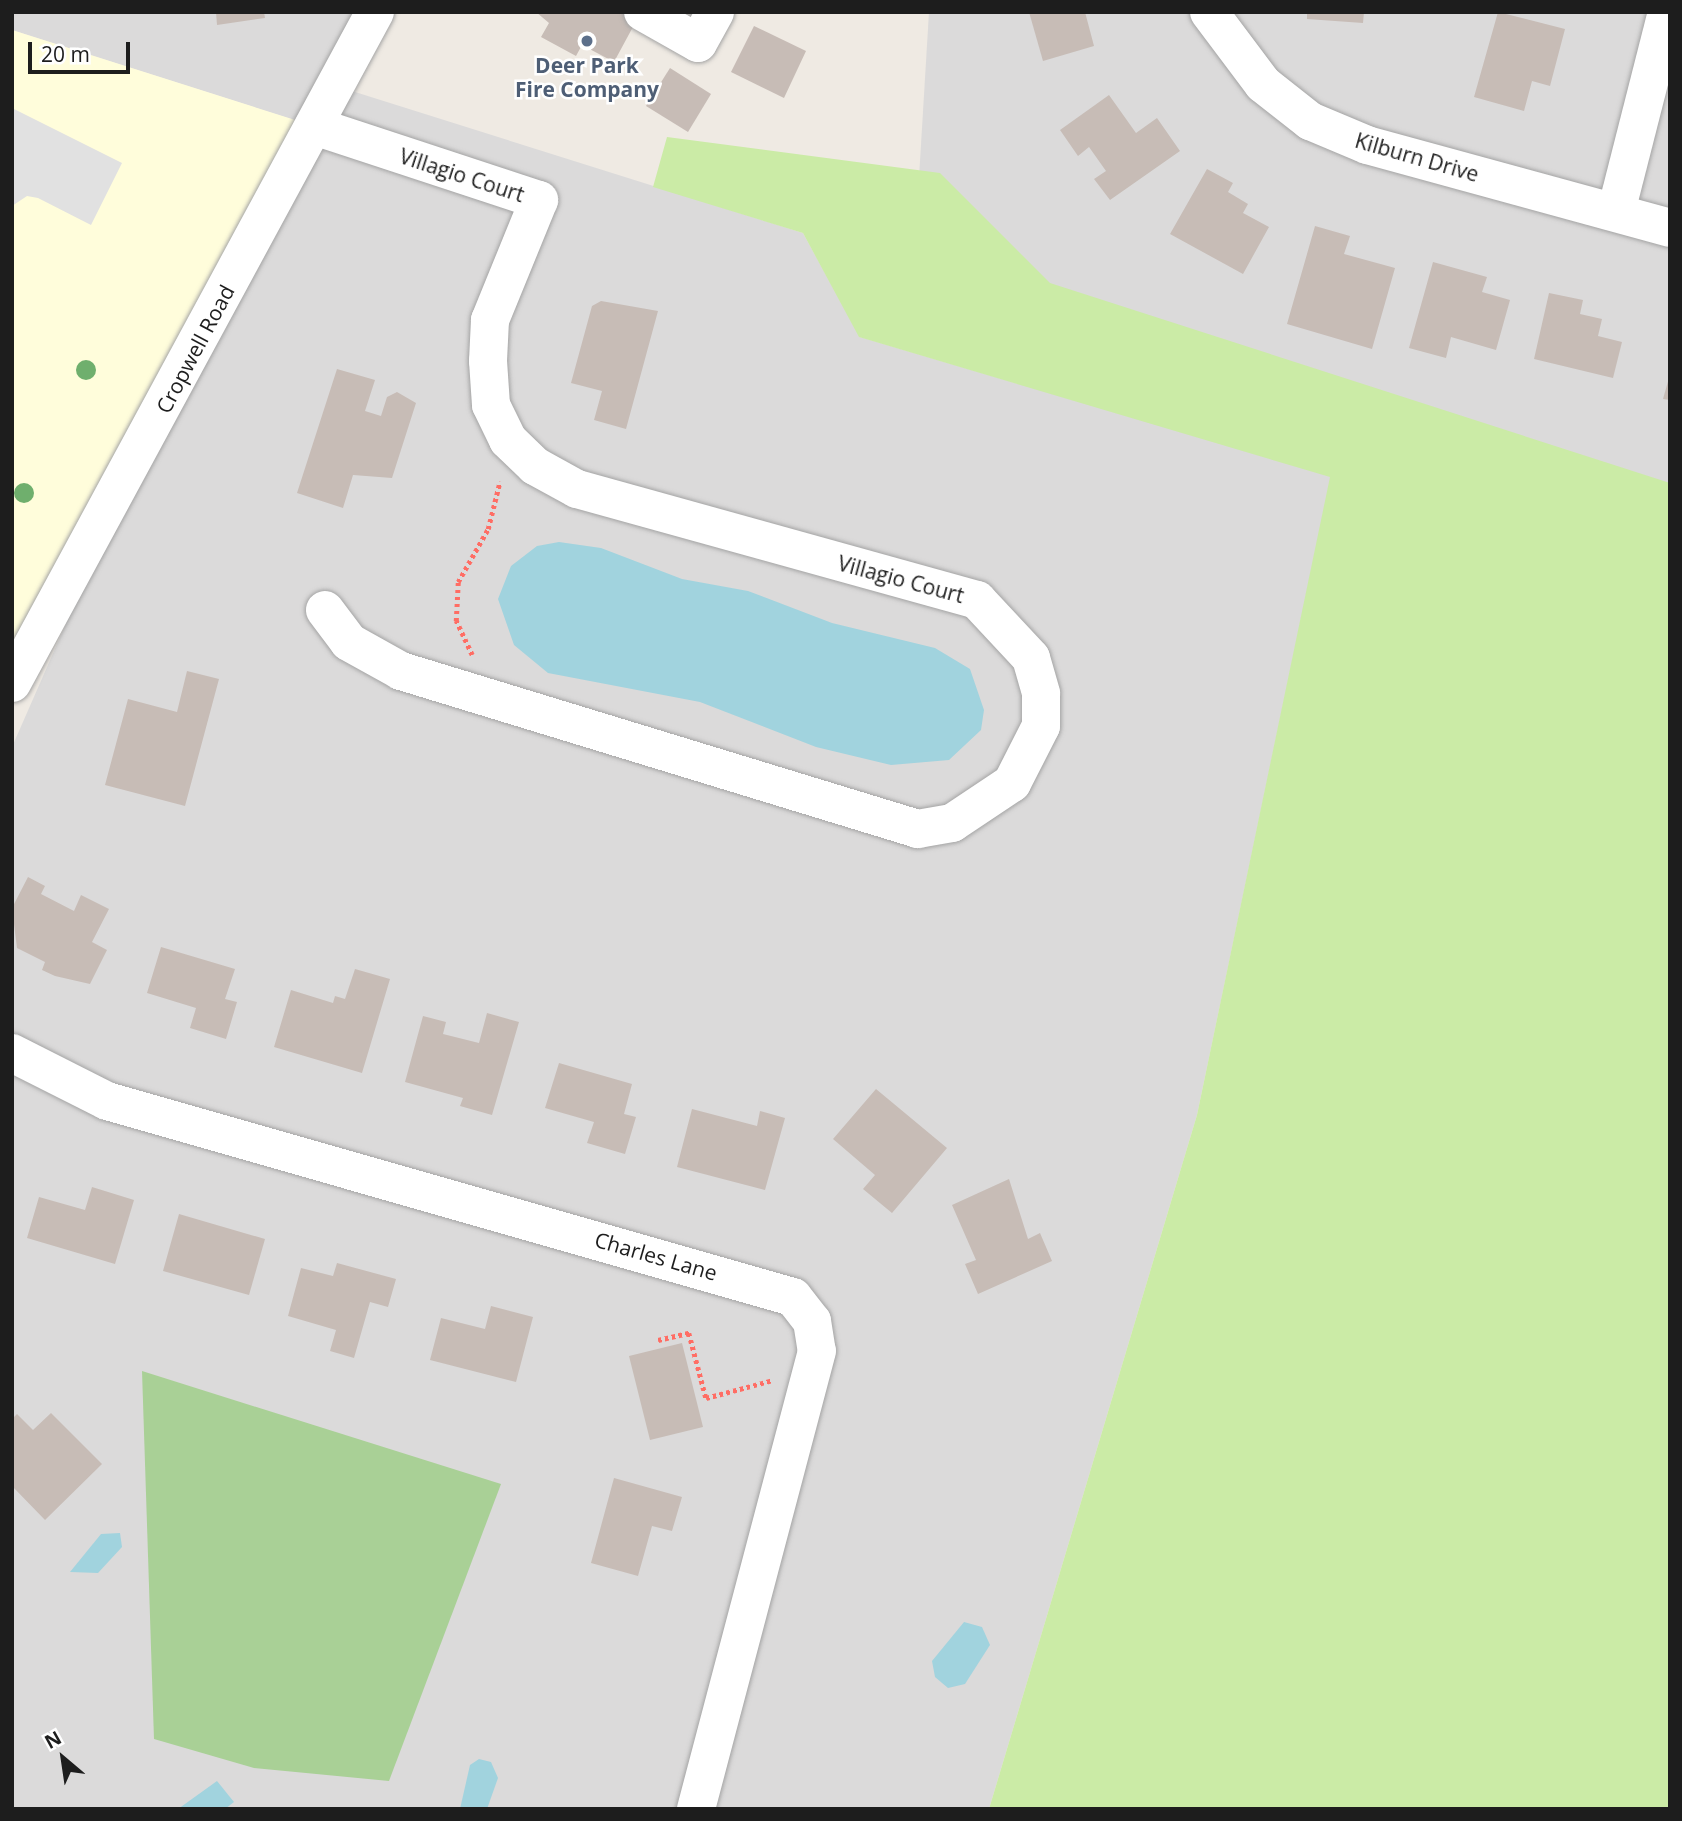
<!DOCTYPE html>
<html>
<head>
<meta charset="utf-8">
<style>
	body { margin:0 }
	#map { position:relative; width:1682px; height:1821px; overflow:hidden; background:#efeae3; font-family:"Open Sans",sans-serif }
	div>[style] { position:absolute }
	.residential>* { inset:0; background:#dbdada }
	.education>* { inset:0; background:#fffddb }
	.grass>* { inset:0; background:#cbeba6 }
	.forest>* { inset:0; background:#a9d096 }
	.parking>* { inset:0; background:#e1e1e1 }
	.water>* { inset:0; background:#a1d3de }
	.building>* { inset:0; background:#c7bcb6 }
	.path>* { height:4.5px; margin-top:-2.25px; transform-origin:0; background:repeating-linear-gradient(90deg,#ff6d64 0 3.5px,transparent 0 7px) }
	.roads { filter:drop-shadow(0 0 2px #a4a4a4) drop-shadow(0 0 2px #a4a4a4) }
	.minor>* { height:38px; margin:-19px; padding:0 19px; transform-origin:19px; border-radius:19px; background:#fff }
	.trees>* { width:20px; height:20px; margin:-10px; border-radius:50%; background:#6faf6d }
	.dots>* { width:19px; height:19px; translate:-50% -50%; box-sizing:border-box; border:4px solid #fff; border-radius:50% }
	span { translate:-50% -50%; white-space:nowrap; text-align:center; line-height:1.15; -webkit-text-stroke:5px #fff; paint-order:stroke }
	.service-label { font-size:21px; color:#4e5e75; font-weight:700 }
	.street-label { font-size:21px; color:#1d1d1d }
	.frame { position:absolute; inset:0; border:14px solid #1d1d1d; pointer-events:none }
	.north { position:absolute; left:28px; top:1723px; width:70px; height:70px; -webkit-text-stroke:5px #fff; paint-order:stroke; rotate:331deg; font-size:19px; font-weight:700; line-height:28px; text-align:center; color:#1d1d1d }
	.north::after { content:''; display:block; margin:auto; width:24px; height:32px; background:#1d1d1d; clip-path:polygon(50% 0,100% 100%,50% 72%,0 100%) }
	.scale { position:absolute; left:28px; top:42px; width:102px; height:32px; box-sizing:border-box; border:4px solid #1d1d1d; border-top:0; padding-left:9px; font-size:21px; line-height:24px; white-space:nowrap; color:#1d1d1d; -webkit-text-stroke:5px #fff; paint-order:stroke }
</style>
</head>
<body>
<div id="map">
	<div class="residential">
		<i style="clip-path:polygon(12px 12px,375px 12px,336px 86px,803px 233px,860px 337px,1331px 476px,1197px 1115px,989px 1809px,12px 1809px,12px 747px,147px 439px,313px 126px,12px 30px)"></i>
		<i style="clip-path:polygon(929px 12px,1670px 12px,1670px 485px,915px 244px)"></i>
	</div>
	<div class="education">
		<i style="clip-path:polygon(12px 30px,314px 126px,12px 683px)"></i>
	</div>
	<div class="grass">
		<i style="clip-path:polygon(667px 137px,940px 173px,1050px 283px,1670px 483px,1670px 1809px,989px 1809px,1197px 1115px,1330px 477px,859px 337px,803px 233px,653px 187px)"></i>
	</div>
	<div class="forest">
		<i style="clip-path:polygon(142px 1371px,501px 1484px,389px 1781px,254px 1768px,154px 1739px)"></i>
	</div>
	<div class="parking">
		<i style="clip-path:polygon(12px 108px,122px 163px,91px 225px,38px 198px,27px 196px,12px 206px)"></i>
	</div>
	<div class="water">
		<i style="clip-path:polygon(559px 542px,601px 548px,682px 579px,748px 591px,832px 623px,935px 648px,970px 669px,984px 710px,981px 730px,949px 760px,891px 765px,816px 747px,700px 702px,548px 673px,514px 645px,498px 599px,511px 566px,537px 546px)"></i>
		<i style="clip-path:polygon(120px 1533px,122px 1547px,98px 1573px,70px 1572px,101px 1534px)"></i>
		<i style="clip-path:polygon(964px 1622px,982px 1627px,990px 1645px,965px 1684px,948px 1688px,935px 1677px,932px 1661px)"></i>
		<i style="clip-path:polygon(479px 1759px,491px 1762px,498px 1778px,487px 1809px,460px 1809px,470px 1765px)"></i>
		<i style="clip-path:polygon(217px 1781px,234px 1802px,225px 1809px,178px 1809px)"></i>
	</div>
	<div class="building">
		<i style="clip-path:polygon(216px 12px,264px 12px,265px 18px,217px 25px)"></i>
		<i style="clip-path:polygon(536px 12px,641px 12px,614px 62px,582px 45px,576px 56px,541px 37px,549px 23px)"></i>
		<i style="clip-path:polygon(1029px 12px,1085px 12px,1094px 46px,1043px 61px)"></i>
		<i style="clip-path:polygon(1307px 12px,1364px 12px,1363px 23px,1307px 19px)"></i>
		<i style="clip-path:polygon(1498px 12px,1565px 29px,1550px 86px,1532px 81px,1524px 111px,1474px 97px)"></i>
		<i style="clip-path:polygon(754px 26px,806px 51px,784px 98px,731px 72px)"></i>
		<i style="clip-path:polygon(670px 68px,711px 94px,688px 132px,646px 106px)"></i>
		<i style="clip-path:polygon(1109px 95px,1136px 133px,1157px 118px,1180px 151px,1110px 200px,1094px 179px,1106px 171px,1089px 147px,1078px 156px,1060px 130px)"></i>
		<i style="clip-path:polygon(1207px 169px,1233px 183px,1228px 192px,1248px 204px,1243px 213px,1269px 227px,1243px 274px,1170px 234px)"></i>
		<i style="clip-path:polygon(1315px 226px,1350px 236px,1344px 254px,1395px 268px,1372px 349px,1287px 324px)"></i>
		<i style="clip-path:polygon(1433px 262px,1487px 277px,1482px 292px,1510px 300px,1496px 350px,1451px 337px,1446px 358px,1409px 348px)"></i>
		<i style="clip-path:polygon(1549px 293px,1583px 300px,1580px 314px,1602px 319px,1598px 336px,1622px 342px,1613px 378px,1534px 359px)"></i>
		<i style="clip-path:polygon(601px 301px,658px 311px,626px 429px,594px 420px,602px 391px,571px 383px,592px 306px)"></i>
		<i style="clip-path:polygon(337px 369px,375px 380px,365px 411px,381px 416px,387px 397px,397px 392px,416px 403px,392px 478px,353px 475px,343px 508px,297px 493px)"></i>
		<i style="clip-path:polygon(1669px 378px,1670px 378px,1670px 400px,1663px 399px)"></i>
		<i style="clip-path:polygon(187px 671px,219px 679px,185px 806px,105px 785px,128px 699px,177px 712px)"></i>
		<i style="clip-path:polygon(28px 877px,45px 886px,41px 894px,74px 911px,81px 895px,109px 909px,92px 942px,107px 950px,90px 984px,55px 976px,42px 970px,45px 962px,17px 948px,12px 908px)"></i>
		<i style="clip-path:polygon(161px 947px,235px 969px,225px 999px,237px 1002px,226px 1039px,190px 1028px,196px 1008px,147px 993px)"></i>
		<i style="clip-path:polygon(355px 969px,390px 979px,362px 1073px,274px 1047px,291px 990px,333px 1003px,335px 996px,345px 999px)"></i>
		<i style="clip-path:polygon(487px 1013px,519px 1022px,492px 1115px,460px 1106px,463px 1098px,405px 1082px,423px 1016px,446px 1022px,443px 1034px,479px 1043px)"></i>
		<i style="clip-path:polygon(559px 1063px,632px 1084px,624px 1114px,636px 1117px,625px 1154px,587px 1143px,594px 1122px,545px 1108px)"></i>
		<i style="clip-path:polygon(876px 1089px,947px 1148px,892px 1213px,863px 1189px,875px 1175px,833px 1139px)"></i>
		<i style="clip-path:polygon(692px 1109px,757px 1126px,760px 1111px,785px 1118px,765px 1190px,677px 1167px)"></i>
		<i style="clip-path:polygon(1009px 1179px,1028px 1239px,1040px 1233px,1052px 1261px,978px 1294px,965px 1264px,976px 1260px,952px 1205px)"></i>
		<i style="clip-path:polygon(92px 1187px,134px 1200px,115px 1264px,27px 1238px,39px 1197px,85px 1210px)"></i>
		<i style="clip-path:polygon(179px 1214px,265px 1239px,249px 1295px,163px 1271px)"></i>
		<i style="clip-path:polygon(337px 1263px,396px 1279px,388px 1307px,370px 1302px,354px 1358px,330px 1351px,336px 1330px,288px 1316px,301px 1268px,333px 1276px)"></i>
		<i style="clip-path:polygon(491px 1306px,533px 1317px,516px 1382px,430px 1360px,441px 1318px,485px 1329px)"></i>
		<i style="clip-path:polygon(682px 1343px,703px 1427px,650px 1440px,629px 1356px)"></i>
		<i style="clip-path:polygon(51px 1413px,102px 1464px,45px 1520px,12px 1486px,12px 1419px,17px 1414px,33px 1430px)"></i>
		<i style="clip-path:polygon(614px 1478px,682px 1497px,672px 1531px,652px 1526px,638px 1576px,591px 1563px)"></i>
	</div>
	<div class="path">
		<i style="left:472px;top:655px;width:38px;rotate:-115deg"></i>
		<i style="left:456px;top:621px;width:39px;rotate:-87deg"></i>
		<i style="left:458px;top:582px;width:61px;rotate:-60.5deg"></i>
		<i style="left:488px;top:529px;width:49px;rotate:-76deg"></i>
		<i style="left:658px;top:1340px;width:32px;rotate:-13deg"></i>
		<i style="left:689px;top:1333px;width:67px;rotate:75.3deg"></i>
		<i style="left:706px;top:1398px;width:69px;rotate:-15deg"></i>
	</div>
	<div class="roads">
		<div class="minor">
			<i style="left:643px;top:12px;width:63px;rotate:29.4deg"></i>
			<i style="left:698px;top:43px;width:35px;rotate:-61deg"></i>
			<i style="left:1209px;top:12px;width:90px;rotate:53.1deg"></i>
			<i style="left:1263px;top:84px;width:60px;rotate:38.2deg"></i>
			<i style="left:1310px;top:121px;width:62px;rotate:22.8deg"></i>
			<i style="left:1367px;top:145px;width:314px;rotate:15.3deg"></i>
			<i style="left:314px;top:126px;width:237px;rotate:18.2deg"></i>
			<i style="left:539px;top:200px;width:130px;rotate:112.2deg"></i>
			<i style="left:490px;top:320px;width:41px;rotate:92.8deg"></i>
			<i style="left:488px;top:361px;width:44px;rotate:86.1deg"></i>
			<i style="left:491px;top:405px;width:39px;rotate:64deg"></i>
			<i style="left:508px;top:440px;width:37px;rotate:44deg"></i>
			<i style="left:535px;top:466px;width:48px;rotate:28.7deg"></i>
			<i style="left:577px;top:489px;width:415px;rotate:15.5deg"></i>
			<i style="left:977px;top:600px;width:79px;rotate:47deg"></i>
			<i style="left:1031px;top:658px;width:37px;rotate:74deg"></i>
			<i style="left:1041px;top:694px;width:32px;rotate:90deg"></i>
			<i style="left:1041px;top:726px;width:64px;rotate:117deg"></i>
			<i style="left:1012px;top:783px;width:72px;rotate:146.3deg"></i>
			<i style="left:952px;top:823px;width:35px;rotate:170deg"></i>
			<i style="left:918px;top:829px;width:541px;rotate:-163.01deg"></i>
			<i style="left:401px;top:671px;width:60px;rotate:-150.9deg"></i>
			<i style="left:349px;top:642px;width:40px;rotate:-127deg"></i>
			<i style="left:1616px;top:212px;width:206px;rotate:-75.7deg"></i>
			<i style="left:12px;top:683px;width:763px;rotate:-61.59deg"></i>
			<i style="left:12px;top:1053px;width:106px;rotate:26.8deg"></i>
			<i style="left:107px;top:1101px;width:713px;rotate:15.95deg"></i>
			<i style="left:793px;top:1297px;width:31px;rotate:52deg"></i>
			<i style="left:812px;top:1321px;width:30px;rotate:81deg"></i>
			<i style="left:817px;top:1351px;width:474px;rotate:104.8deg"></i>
		</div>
	</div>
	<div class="trees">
		<i style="left:86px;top:370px"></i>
		<i style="left:24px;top:493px"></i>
	</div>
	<div class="dots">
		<i style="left:587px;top:41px;background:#5c6f8a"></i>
	</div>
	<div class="service-label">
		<span style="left:587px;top:77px">Deer Park<br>Fire Company</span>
	</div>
	<div class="street-label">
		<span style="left:1417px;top:157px;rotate:16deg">Kilburn Drive</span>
		<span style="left:462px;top:175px;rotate:18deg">Villagio Court</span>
		<span style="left:195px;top:349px;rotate:-62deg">Cropwell Road</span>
		<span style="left:901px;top:579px;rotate:15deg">Villagio Court</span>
		<span style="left:656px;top:1256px;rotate:16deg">Charles Lane</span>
	</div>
	<div class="frame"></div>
	<div class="north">N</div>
	<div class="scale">20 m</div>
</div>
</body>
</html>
